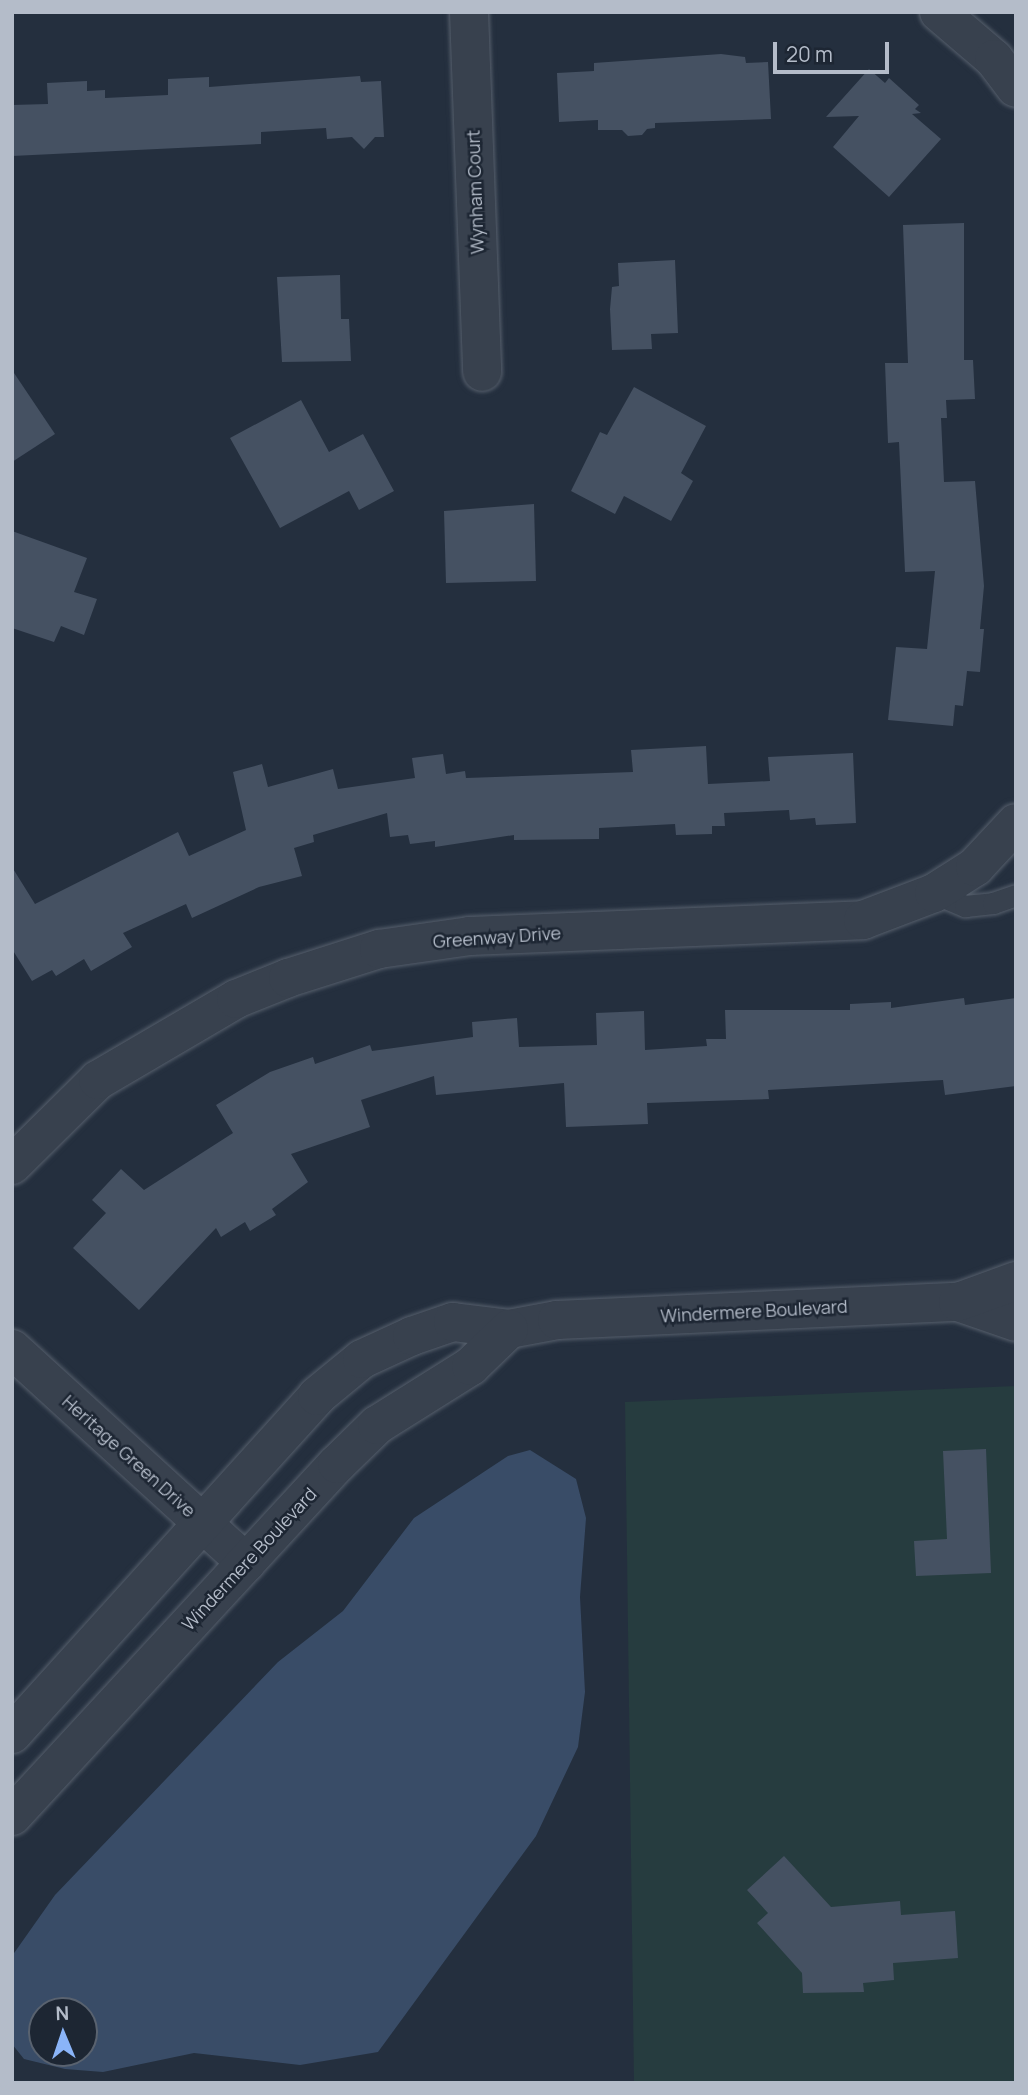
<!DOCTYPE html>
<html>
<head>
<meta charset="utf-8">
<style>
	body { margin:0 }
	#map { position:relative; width:1028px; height:2095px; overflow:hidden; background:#242f3e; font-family:Manrope,sans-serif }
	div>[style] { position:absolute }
	.green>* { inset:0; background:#263c3f }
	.water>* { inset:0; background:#394c67 }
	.building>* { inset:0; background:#455162 }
	.roads { filter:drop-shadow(0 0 2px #565f6c) drop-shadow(0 0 2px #565f6c) }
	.service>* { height:21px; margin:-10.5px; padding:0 10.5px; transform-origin:10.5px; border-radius:10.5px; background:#38414e }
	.minor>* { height:38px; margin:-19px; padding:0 19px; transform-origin:19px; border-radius:19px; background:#38414e }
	span { translate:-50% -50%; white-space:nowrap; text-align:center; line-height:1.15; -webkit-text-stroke:5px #1d2633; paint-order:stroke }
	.street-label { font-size:18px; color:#b4bcc9 }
	.frame { position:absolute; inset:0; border:14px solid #b4bcc9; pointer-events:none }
	.north { position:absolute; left:28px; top:1997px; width:70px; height:70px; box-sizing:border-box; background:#1d2633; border:2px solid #59626f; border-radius:50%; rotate:358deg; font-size:19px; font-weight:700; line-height:28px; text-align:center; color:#b4bcc9 }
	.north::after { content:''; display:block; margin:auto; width:24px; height:32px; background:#8ab4f8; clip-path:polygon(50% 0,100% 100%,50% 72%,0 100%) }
	.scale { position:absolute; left:773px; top:42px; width:116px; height:32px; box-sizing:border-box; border:4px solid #b4bcc9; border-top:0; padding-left:9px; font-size:21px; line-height:24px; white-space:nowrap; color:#b4bcc9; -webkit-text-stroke:5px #1d2633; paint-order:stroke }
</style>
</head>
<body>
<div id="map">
	<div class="green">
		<i style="clip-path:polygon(1016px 1386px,1016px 2081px,634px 2083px,625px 1402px)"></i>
	</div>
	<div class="water">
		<i style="clip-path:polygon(evenodd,530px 1450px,576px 1479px,586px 1518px,580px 1597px,585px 1692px,578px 1747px,536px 1836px,378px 2052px,300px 2065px,194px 2053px,103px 2072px,65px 2069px,24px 2059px,12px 2044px,12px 1956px,55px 1895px,278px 1662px,343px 1611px,414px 1518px,508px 1456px,530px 1450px,42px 2011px,84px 2011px,84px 2053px,42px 2053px,42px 2011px)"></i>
	</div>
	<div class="building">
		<i style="clip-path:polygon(721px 54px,745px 57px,746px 63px,768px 62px,771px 119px,655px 123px,655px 128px,647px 129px,642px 135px,628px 136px,622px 130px,598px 130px,598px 120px,559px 122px,557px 73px,594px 71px,594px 63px)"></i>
		<i style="clip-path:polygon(869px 69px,885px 83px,889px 78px,919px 105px,915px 109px,921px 113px,912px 114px,941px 139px,889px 197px,833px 147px,859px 116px,826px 117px)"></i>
		<i style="clip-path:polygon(360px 76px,361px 82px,381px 81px,384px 137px,375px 137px,364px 149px,352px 137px,327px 139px,326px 128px,261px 132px,261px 144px,12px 156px,12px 105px,48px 104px,47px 83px,87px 81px,87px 91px,105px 90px,105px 98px,168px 95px,168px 79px,209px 77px,209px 87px)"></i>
		<i style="clip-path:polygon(964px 223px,964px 360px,973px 360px,975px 399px,946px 400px,947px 418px,941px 418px,944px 482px,975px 481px,984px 586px,980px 629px,984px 629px,980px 672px,967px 671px,963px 706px,955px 705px,953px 726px,888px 720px,896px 647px,927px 649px,935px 571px,905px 572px,899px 442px,888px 443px,885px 363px,908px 363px,903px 225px)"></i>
		<i style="clip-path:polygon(675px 260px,678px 333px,651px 334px,652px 349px,612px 350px,610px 309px,612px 287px,619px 286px,618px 263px)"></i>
		<i style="clip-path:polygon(340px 275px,341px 319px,349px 319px,351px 361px,282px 362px,277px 277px)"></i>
		<i style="clip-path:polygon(12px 370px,55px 434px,12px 462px)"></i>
		<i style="clip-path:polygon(634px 387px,706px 426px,681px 473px,693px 481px,671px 521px,624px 496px,615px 514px,571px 491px,600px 432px,607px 435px)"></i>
		<i style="clip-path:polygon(301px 400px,329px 452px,363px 434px,394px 491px,359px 510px,349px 491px,280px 528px,230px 438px)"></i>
		<i style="clip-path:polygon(534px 504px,536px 581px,446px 583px,444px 511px)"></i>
		<i style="clip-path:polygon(12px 531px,87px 558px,74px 592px,97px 599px,84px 635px,61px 626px,54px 642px,12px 628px)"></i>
		<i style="clip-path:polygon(706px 746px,708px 784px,770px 781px,768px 757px,853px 753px,856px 823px,816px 825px,815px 818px,790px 820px,789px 810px,724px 813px,725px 826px,712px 826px,712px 834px,676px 835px,675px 824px,599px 828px,599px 839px,514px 840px,514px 835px,435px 847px,435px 841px,410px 844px,408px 835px,390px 837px,387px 813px,313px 835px,314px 842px,294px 848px,302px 876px,259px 887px,192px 918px,186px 904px,123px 933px,132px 947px,91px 971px,84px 959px,56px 976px,52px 970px,32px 981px,12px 949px,12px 867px,35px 904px,178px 832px,189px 856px,246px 830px,233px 772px,262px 764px,268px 787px,333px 769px,338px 789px,415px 778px,412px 758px,443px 754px,446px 774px,465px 771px,466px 778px,633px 772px,631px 750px)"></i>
		<i style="clip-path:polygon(964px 998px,965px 1005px,1016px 998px,1016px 1086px,945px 1095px,943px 1080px,768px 1090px,769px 1099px,647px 1103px,648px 1124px,566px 1127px,564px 1083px,436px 1095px,434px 1076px,361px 1100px,370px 1127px,291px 1154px,308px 1182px,272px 1209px,276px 1215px,250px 1231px,245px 1222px,221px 1237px,216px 1228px,139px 1310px,73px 1248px,106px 1213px,92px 1200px,121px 1169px,144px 1190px,233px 1133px,216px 1105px,270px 1072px,313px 1057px,315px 1064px,370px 1045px,372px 1051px,473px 1037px,472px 1022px,517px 1018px,519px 1047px,597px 1045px,596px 1013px,644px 1011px,645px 1050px,707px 1046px,706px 1039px,726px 1039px,725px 1010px,850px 1010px,850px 1004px,891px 1002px,891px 1008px)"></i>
		<i style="clip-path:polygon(986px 1449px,991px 1573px,916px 1576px,914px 1541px,947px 1539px,943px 1451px)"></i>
		<i style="clip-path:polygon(784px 1856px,831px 1907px,900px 1901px,901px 1915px,955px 1911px,958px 1958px,893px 1963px,894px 1980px,863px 1983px,864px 1992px,803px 1993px,802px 1973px,757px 1923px,768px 1913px,747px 1890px)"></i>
	</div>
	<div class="roads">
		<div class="service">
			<i style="left:934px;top:893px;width:34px;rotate:23deg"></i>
			<i style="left:965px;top:906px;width:28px;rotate:-6deg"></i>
			<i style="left:993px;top:903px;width:24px;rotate:-19deg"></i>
		</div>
		<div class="minor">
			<i style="left:469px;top:12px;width:360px;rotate:87.9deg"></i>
			<i style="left:939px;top:12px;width:72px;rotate:40.5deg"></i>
			<i style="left:994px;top:59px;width:36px;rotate:53deg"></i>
			<i style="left:12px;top:1165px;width:121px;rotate:-44.7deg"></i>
			<i style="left:98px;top:1080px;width:160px;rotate:-30.4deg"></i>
			<i style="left:236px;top:999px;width:56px;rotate:-22deg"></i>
			<i style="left:288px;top:978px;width:96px;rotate:-17.7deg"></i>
			<i style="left:379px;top:949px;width:92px;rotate:-8.1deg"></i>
			<i style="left:470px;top:936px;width:393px;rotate:-2.3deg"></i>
			<i style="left:863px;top:920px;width:76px;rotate:-20.8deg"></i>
			<i style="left:934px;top:893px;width:49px;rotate:-32.4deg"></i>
			<i style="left:975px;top:867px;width:60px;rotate:-47deg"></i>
			<i style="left:958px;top:1302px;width:61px;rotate:19deg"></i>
			<i style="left:12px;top:1349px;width:317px;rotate:42.4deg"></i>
			<i style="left:12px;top:1734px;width:455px;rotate:-47.9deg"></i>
			<i style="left:317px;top:1396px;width:58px;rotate:-39.4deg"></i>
			<i style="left:362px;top:1359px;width:55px;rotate:-24.7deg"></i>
			<i style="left:412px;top:1336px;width:43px;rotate:-18.9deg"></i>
			<i style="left:453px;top:1322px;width:56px;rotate:7.1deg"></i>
			<i style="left:509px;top:1329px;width:49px;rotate:-10.6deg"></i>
			<i style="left:557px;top:1320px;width:401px;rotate:-2.6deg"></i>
			<i style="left:958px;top:1302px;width:62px;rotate:-19.9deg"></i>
			<i style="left:12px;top:1816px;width:479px;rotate:-47.3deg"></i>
			<i style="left:337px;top:1464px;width:56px;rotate:-44.3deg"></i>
			<i style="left:377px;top:1425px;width:111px;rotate:-32.1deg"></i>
			<i style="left:471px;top:1366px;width:53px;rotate:-44.2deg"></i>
		</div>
	</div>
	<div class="street-label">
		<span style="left:475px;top:192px;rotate:-92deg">Wynham Court</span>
		<span style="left:497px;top:937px;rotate:-4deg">Greenway Drive</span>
		<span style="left:754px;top:1311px;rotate:-3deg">Windermere Boulevard</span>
		<span style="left:129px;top:1456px;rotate:42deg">Heritage Green Drive</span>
		<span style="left:249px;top:1559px;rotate:-47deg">Windermere Boulevard</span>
	</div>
	<div class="frame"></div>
	<div class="north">N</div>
	<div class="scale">20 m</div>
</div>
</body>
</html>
